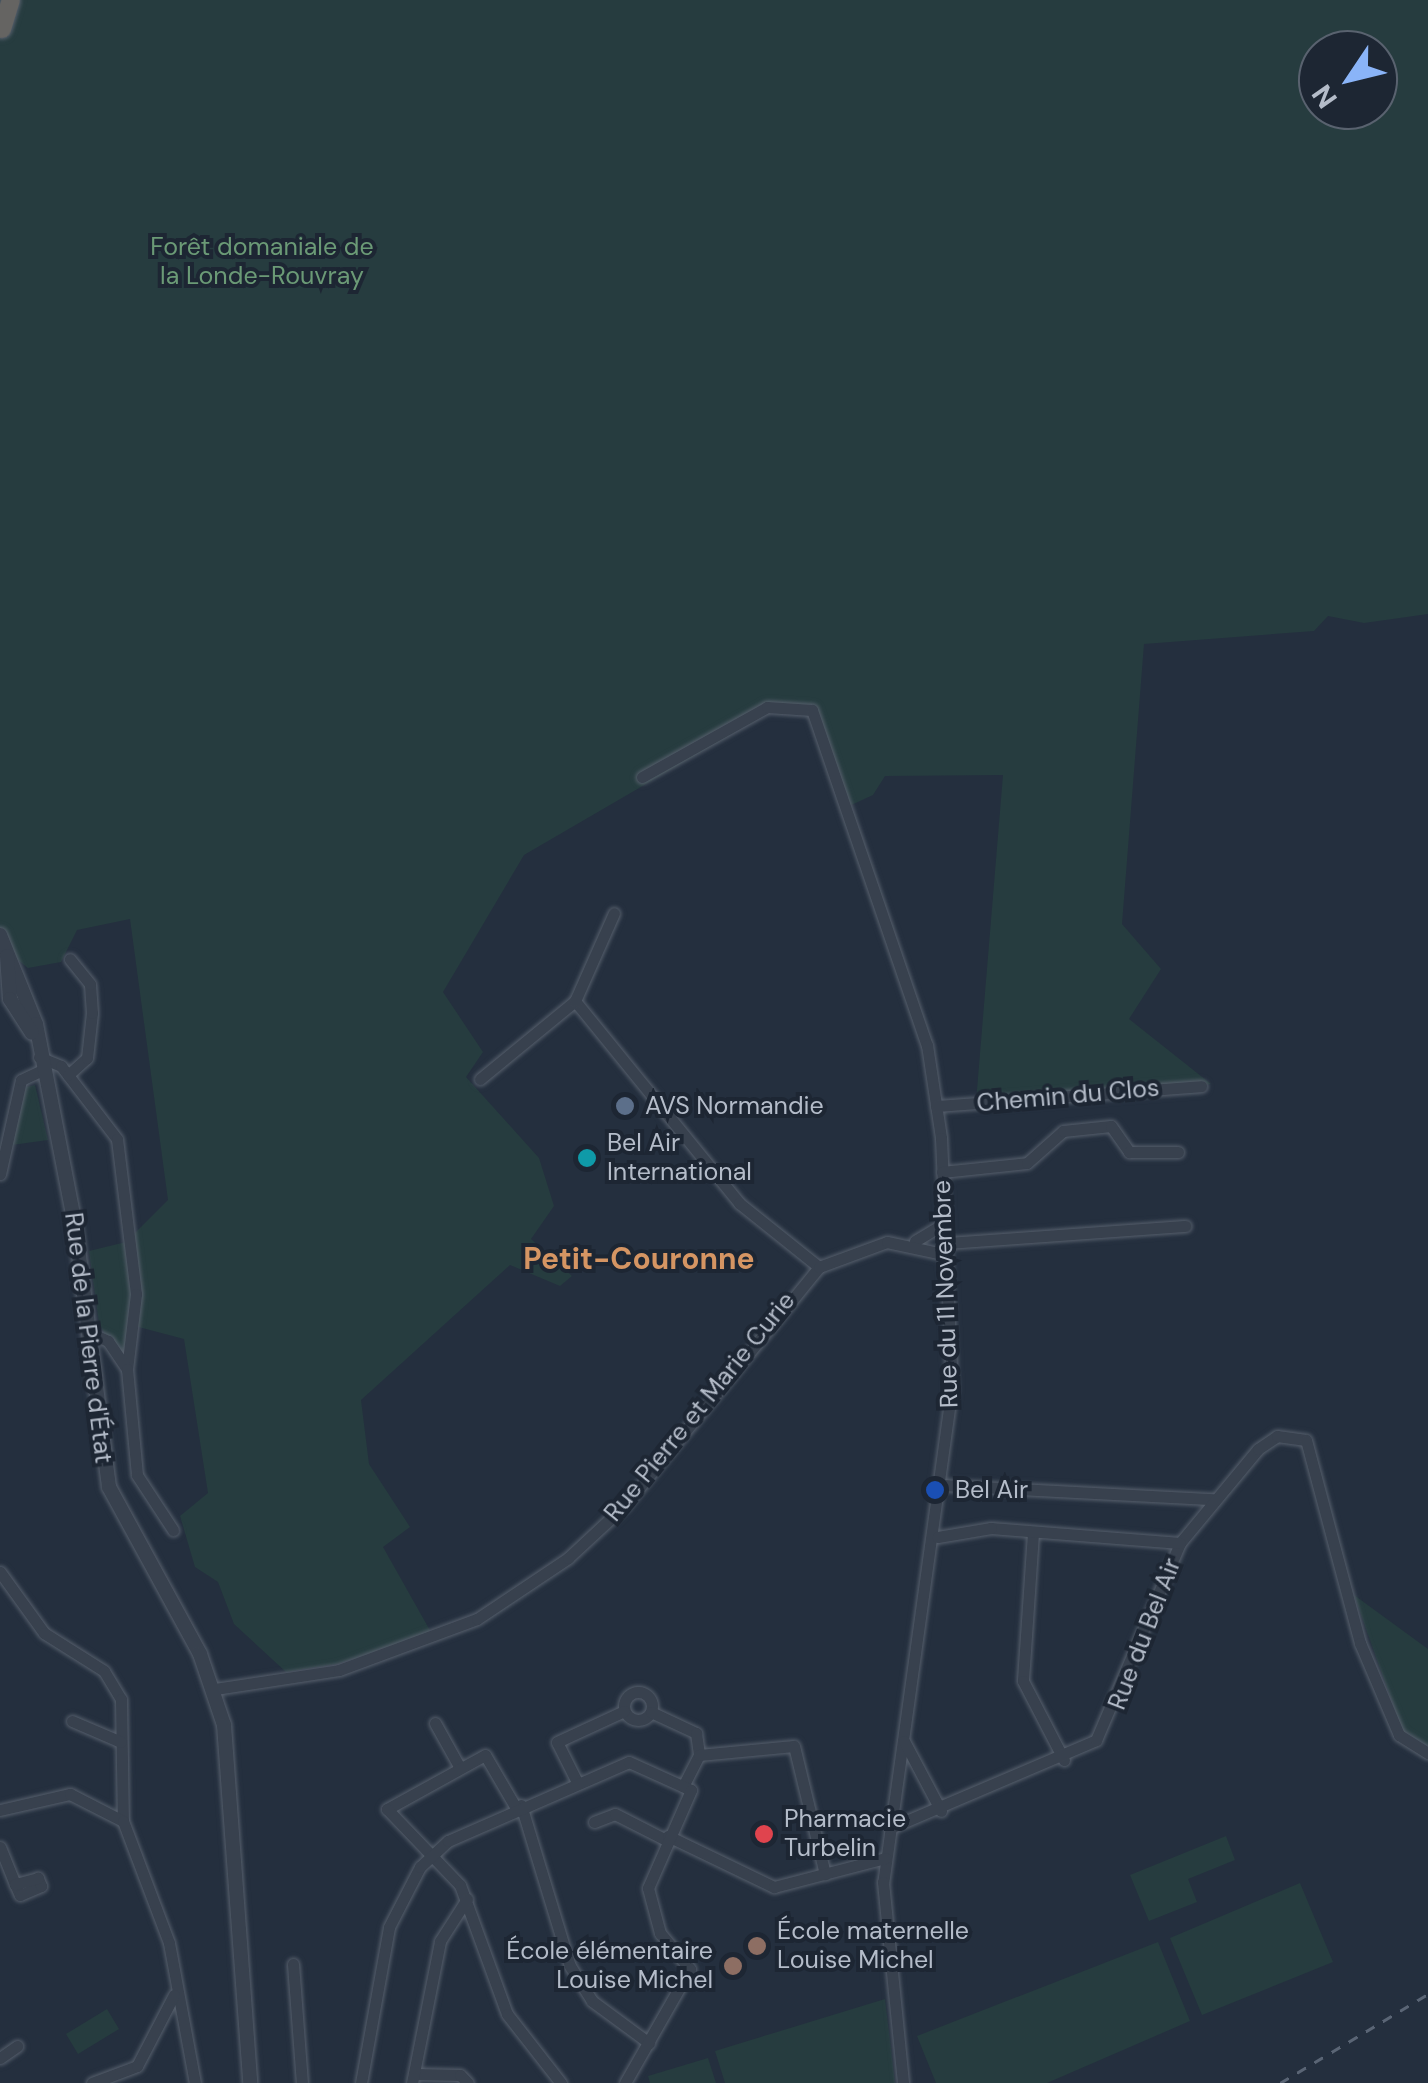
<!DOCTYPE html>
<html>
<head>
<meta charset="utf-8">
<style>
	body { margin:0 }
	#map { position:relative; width:1428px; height:2083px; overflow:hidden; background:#242f3e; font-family:"DM Sans",sans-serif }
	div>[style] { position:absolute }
	.green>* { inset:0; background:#263c3f }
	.roads { filter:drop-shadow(0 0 2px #565f6c) drop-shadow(0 0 2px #565f6c) }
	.minor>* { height:11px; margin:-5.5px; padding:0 5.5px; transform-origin:5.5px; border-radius:5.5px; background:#38414e }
	.minor>.ring { margin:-5.5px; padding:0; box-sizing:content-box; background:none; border:11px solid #38414e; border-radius:50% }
	.tertiary>* { height:14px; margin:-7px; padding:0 7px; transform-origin:7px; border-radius:7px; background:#38414e }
	.trunk>* { height:18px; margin:-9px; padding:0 9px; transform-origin:9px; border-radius:9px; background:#656462 }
	.rail>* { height:2.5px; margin-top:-1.25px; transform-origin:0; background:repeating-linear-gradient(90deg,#5a6575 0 10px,transparent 0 20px) }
	.dots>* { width:28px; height:28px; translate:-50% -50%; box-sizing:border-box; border:5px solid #1d2633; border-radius:50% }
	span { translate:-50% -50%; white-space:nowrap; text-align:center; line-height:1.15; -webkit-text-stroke:8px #1d2633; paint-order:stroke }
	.park-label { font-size:25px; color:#6b9a76 }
	.street-label { font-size:25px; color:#b4bcc9 }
	.poi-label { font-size:25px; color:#b4bcc9 }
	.left { translate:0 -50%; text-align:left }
	.right { translate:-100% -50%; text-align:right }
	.quarter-label { font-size:30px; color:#d59563; font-weight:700 }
	.north { position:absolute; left:1298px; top:30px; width:100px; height:100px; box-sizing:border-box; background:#1d2633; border:2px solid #59626f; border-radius:50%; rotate:235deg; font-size:28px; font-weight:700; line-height:40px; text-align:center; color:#b4bcc9 }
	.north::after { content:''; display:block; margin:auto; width:35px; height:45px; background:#8ab4f8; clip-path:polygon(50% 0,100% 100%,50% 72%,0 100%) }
</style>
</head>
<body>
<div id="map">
	<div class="green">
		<i style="clip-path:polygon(evenodd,0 0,1428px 0,1428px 614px,1364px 623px,1328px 616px,1314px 631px,1144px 644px,1122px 924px,1161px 969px,1129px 1019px,1211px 1084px,976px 1102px,1003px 775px,885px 776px,873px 795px,847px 807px,815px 712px,780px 706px,524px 855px,443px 992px,483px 1052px,466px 1077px,539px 1158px,554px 1206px,531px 1239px,572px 1276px,560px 1286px,510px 1265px,361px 1400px,369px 1464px,410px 1527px,383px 1547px,432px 1634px,337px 1664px,286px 1672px,234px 1624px,218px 1582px,195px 1567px,180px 1516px,208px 1493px,184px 1339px,131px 1325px,124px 1353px,113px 1351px,99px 1323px,89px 1251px,126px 1242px,168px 1200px,130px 919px,77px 930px,61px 962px,28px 968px,0 946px,0 0,1318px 50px,1378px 50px,1378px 110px,1318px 110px,1318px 50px)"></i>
		<i style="clip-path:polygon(35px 1085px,48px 1140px,12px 1145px,26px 1087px)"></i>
		<i style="clip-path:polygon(1354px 1595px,1428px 1649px,1428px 1746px,1402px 1730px)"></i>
		<i style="clip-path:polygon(1226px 1836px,1235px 1860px,1188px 1879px,1197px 1902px,1149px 1921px,1130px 1875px)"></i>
		<i style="clip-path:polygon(1300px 1883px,1333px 1962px,1202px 2015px,1170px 1938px)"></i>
		<i style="clip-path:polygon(1158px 1942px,1190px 2021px,1047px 2083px,936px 2083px,917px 2036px)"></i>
		<i style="clip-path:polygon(885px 1999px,895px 2083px,725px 2083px,715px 2051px)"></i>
		<i style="clip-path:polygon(107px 2009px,119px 2029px,78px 2054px,66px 2034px)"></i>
		<i style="clip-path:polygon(708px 2058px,716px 2083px,650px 2083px,648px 2076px)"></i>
	</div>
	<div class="roads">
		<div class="minor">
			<i style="left:642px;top:777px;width:143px;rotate:-29.2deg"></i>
			<i style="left:767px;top:707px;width:45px;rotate:3.8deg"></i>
			<i style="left:812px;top:710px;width:354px;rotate:71.1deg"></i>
			<i style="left:927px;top:1045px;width:94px;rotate:81.4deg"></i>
			<i style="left:941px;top:1138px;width:249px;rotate:87.5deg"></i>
			<i style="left:952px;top:1387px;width:500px;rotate:97.9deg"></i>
			<i style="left:883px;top:1882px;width:202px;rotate:84.3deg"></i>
			<i style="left:575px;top:1001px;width:260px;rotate:50.9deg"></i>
			<i style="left:739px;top:1203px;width:102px;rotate:38.7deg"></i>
			<i style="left:39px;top:1057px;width:24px;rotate:22deg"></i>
			<i style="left:61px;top:1066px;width:92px;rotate:52.5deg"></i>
			<i style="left:117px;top:1139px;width:156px;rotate:83deg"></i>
			<i style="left:136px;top:1294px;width:76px;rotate:96.8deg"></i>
			<i style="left:68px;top:1075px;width:25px;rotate:-42deg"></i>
			<i style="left:87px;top:1058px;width:45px;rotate:-83.7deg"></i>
			<i style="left:92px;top:1013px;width:29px;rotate:-94deg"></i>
			<i style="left:90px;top:984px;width:32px;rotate:-129deg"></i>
			<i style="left:480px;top:1079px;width:123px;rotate:-39.4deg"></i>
			<i style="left:575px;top:1001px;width:96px;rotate:-66.1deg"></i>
			<i style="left:936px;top:1106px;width:266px;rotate:-4.3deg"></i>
			<i style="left:942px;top:1172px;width:85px;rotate:-6deg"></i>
			<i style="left:1027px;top:1163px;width:48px;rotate:-41.6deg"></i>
			<i style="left:1063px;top:1131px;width:48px;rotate:-5.9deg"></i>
			<i style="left:1111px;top:1126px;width:32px;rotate:55deg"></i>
			<i style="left:1129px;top:1152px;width:49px"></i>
			<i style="left:0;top:1174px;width:96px;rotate:-77.4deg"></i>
			<i style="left:21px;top:1080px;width:23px;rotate:-25deg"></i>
			<i style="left:915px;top:1241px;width:35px;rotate:-31deg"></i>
			<i style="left:946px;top:1243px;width:240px;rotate:-4.1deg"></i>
			<i style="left:88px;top:1332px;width:22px;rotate:24deg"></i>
			<i style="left:108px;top:1341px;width:34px;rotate:56deg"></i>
			<i style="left:127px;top:1369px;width:106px;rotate:84.6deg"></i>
			<i style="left:137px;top:1475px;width:66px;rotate:56.8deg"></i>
			<i style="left:943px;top:1485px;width:270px;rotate:3deg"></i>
			<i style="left:1033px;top:1533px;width:148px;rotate:93.9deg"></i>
			<i style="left:1023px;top:1681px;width:89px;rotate:62.6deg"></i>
			<i style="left:1180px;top:1543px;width:122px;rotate:-50.3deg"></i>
			<i style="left:1258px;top:1449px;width:23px;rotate:-34deg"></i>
			<i style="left:1277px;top:1436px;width:29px;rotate:8deg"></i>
			<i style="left:1306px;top:1440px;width:210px;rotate:75.1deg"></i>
			<i style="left:1360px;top:1643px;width:100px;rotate:67deg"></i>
			<i style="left:1399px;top:1735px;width:34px;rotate:32deg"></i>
			<i style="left:0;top:1572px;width:75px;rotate:54.2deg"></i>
			<i style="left:44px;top:1633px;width:71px;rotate:32.3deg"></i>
			<i style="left:104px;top:1671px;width:33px;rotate:59deg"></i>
			<i style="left:121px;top:1699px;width:122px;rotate:89.1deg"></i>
			<i style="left:215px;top:1689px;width:125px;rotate:-8.7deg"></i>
			<i style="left:339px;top:1670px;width:147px;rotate:-20.3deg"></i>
			<i style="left:477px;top:1619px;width:110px;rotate:-33.8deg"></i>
			<i style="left:568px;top:1558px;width:78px;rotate:-42.9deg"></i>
			<i style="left:625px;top:1505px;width:307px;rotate:-50.8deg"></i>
			<i style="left:819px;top:1267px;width:72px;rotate:-20.2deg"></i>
			<i style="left:887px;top:1242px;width:61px;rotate:12.2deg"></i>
			<i class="ring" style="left:624px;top:1692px;width:17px;height:17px"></i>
			<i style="left:651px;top:1712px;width:50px;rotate:25deg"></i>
			<i style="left:696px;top:1733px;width:22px;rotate:82deg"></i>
			<i style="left:699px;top:1755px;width:35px;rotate:117deg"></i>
			<i style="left:72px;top:1721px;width:53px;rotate:23.2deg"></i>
			<i style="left:435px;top:1723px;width:51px;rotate:60.9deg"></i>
			<i style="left:904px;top:1741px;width:79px;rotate:62.1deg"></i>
			<i style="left:699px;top:1755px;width:95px;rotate:-5.4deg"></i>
			<i style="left:794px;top:1746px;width:132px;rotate:76.4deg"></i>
			<i style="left:576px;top:1780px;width:42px;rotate:-116.6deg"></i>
			<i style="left:557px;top:1742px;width:74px;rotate:-24.8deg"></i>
			<i style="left:521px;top:1805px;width:168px;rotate:73.1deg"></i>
			<i style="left:570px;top:1966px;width:41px;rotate:57.8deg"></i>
			<i style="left:592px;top:2001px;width:71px;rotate:36.4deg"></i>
			<i style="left:516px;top:1808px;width:61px;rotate:-120.3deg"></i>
			<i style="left:485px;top:1755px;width:112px;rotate:151.1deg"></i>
			<i style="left:387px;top:1809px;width:105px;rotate:46.2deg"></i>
			<i style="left:460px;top:1885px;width:137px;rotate:70deg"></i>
			<i style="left:507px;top:2014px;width:88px;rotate:52deg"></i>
			<i style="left:0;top:1810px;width:72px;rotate:-12.9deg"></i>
			<i style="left:70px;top:1794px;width:59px;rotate:27deg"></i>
			<i style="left:123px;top:1821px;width:130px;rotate:69.3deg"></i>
			<i style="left:169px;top:1943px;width:142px;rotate:79.5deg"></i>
			<i style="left:594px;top:1822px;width:22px;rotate:-21deg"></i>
			<i style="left:615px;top:1814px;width:57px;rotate:27deg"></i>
			<i style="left:890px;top:1828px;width:224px;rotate:-23.1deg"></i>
			<i style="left:1096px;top:1740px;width:214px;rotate:-66.9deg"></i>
			<i style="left:1180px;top:1543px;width:190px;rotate:-175.5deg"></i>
			<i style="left:991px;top:1528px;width:54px;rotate:170.4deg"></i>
			<i style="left:668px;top:1836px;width:118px;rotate:25.7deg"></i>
			<i style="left:774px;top:1887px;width:115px;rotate:-14.6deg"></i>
			<i style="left:0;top:1847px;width:40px;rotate:68deg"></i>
			<i style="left:15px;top:1884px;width:12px;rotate:66deg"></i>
			<i style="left:20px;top:1895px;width:23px;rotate:-23deg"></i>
			<i style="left:41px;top:1886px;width:9px;rotate:-111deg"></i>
			<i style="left:38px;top:1878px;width:24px;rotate:165deg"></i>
			<i style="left:293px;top:1964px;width:119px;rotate:85.7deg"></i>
			<i style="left:0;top:2058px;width:21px;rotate:-35deg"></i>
			<i style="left:414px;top:2074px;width:46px;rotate:1.2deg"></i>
			<i style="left:460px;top:2075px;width:11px;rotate:45deg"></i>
			<i style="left:92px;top:2083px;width:48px;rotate:-20.7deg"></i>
			<i style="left:137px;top:2066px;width:80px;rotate:-62.5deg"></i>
			<i style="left:361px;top:2083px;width:158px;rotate:-79.8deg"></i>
			<i style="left:389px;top:1927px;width:68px;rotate:-62.7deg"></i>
			<i style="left:420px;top:1867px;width:38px;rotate:-43deg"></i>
			<i style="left:448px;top:1841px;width:197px;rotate:-23.6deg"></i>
			<i style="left:629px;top:1762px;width:68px;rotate:24.3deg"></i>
			<i style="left:691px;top:1790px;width:107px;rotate:113.7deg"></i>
			<i style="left:648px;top:1888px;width:47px;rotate:75.1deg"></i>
			<i style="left:660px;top:1933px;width:47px;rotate:50.2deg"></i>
			<i style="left:690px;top:1969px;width:131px;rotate:119.7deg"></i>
			<i style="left:412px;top:2083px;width:145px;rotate:-78.8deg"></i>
			<i style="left:440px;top:1941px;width:50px;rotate:-57.3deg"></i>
		</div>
		<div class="tertiary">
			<i style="left:0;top:935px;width:96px;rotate:68deg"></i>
			<i style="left:36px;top:1024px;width:205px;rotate:79deg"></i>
			<i style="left:75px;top:1225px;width:264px;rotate:82.6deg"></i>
			<i style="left:109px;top:1487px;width:190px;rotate:61.4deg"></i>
			<i style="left:200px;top:1654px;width:75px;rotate:71.3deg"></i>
			<i style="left:224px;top:1725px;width:359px;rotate:85.8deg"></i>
			<i style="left:7px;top:956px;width:43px;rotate:86deg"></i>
			<i style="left:10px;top:999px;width:40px;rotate:57.1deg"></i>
		</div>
		<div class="trunk">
			<i style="left:2px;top:29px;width:30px;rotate:-73deg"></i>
		</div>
	</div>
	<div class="rail">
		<i style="left:1280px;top:2083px;width:173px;rotate:-31deg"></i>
	</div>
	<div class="dots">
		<i style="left:625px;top:1106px;background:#5c6f8a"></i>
		<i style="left:587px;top:1158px;background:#0f9aa8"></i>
		<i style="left:935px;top:1490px;background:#1a4fb4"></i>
		<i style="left:764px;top:1834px;background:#e0444e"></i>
		<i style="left:757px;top:1946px;background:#8d6e63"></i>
		<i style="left:733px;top:1966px;background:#8d6e63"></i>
	</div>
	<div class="park-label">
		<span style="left:262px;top:262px">Forêt domaniale de<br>la Londe-Rouvray</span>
	</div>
	<div class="street-label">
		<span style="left:1068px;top:1096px;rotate:-5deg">Chemin du Clos</span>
		<span style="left:946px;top:1294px;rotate:-92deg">Rue du 11 Novembre</span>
		<span style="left:88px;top:1338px;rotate:83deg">Rue de la Pierre d'État</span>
		<span style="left:700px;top:1407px;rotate:-51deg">Rue Pierre et Marie Curie</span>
		<span style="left:1145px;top:1634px;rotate:-69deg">Rue du Bel Air</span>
	</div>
	<div class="poi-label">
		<span class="left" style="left:645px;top:1106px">AVS Normandie</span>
		<span class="left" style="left:607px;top:1158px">Bel Air<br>International</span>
		<span class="left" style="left:955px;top:1490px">Bel Air</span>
		<span class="left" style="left:784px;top:1834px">Pharmacie<br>Turbelin</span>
		<span class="left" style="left:777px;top:1946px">École maternelle<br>Louise Michel</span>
		<span class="right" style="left:713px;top:1966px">École élémentaire<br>Louise Michel</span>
	</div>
	<div class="quarter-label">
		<span style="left:639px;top:1259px">Petit-Couronne</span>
	</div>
	<div class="north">N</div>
</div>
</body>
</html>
